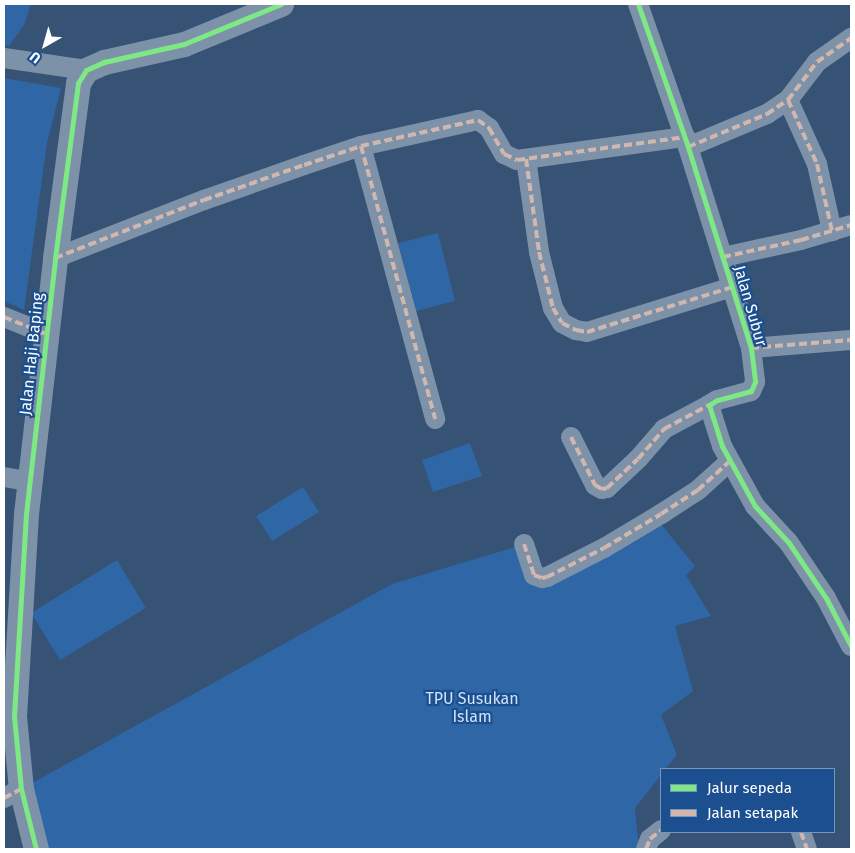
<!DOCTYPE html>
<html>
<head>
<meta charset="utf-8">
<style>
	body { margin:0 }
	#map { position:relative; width:855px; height:853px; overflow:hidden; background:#365274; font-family:"Fira Sans",sans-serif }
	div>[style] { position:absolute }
	.green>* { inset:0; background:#2f66a5 }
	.minor>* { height:20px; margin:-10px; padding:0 10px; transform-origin:10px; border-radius:10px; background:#7d92a8 }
	.tertiary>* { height:25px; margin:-12.5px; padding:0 12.5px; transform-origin:12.5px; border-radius:12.5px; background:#7d92a8 }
	.quiet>* { height:4px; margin-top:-2px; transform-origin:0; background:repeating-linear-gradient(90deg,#d1b7ad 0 8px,transparent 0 12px) }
	.cycleway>* { height:5px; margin:-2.5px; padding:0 2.5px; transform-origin:2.5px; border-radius:2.5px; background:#7ce984 }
	span { translate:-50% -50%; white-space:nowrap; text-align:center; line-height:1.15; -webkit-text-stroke:4.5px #1b4f8f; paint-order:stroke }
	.street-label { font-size:16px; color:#fff }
	.park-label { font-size:16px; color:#cfe3fa }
	.frame { position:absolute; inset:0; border:5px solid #fff; pointer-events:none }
	.legend { position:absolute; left:660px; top:768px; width:175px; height:65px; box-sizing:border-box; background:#1b4f8f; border:1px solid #7695bc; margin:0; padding:6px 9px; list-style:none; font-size:15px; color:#fff }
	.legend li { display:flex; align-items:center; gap:10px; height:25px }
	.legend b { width:25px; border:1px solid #7695bc }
	.north { position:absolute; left:20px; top:20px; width:50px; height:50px; -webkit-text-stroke:4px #1b4f8f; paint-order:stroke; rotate:218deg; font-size:14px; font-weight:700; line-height:20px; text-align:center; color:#fff }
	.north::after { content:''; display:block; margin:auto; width:18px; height:22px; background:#fff; clip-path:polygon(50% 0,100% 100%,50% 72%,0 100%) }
</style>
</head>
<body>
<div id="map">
	<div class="green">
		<i style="clip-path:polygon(4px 4px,31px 4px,24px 25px,9px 46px,4px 45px)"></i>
		<i style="clip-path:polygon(4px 78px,61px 88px,47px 143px,24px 310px,4px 301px)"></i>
		<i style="clip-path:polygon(438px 233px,455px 301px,416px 311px,398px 243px)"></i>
		<i style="clip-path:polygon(470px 443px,482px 476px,433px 492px,422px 460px)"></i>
		<i style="clip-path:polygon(303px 487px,319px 512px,272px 541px,256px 516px)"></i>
		<i style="clip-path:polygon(657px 519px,695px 566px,686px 575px,711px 616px,675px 626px,693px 691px,661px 715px,677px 755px,665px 769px,661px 769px,661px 775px,635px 808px,639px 849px,42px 849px,25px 787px,392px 584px,518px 546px,530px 579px)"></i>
		<i style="clip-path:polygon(117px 560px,146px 608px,60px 660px,31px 613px)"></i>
	</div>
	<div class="minor">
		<i style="left:638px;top:4px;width:151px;rotate:70.7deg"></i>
		<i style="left:688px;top:147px;width:211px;rotate:72.6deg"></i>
		<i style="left:751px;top:348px;width:34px;rotate:83deg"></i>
		<i style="left:755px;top:382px;width:10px;rotate:114deg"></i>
		<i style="left:751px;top:391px;width:35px;rotate:165deg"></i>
		<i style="left:717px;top:400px;width:9px;rotate:148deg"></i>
		<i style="left:709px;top:405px;width:43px;rotate:72.4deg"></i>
		<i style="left:722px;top:446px;width:68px;rotate:61.2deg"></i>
		<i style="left:755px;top:506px;width:50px;rotate:47.4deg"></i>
		<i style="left:789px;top:543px;width:66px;rotate:56.1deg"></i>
		<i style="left:826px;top:598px;width:54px;rotate:62.5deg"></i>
		<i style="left:4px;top:58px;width:83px;rotate:8.3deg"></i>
		<i style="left:788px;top:100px;width:70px;rotate:65.6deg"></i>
		<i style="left:817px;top:164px;width:69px;rotate:77.4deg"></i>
		<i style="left:361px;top:146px;width:283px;rotate:74.8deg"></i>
		<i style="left:688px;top:147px;width:86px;rotate:-22.7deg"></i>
		<i style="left:767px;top:114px;width:25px;rotate:-34deg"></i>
		<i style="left:788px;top:100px;width:48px;rotate:-52.7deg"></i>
		<i style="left:817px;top:62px;width:42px;rotate:-35.2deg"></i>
		<i style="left:526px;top:159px;width:94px;rotate:82deg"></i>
		<i style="left:539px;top:252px;width:58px;rotate:76deg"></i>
		<i style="left:553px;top:308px;width:17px;rotate:59deg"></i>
		<i style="left:562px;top:323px;width:16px;rotate:27deg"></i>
		<i style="left:576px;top:330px;width:11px;rotate:10deg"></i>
		<i style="left:587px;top:332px;width:152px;rotate:-17.2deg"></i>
		<i style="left:723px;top:257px;width:80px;rotate:-12.3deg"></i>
		<i style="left:801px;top:240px;width:52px;rotate:-16.7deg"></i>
		<i style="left:55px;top:258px;width:160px;rotate:-21.3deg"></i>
		<i style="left:204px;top:200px;width:106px;rotate:-19.3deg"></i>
		<i style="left:304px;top:165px;width:60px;rotate:-18.4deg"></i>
		<i style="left:361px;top:146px;width:120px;rotate:-12.5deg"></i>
		<i style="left:478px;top:120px;width:14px;rotate:36deg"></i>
		<i style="left:489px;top:128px;width:30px;rotate:60deg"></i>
		<i style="left:504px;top:154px;width:14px;rotate:25deg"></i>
		<i style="left:517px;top:160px;width:170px;rotate:-7.8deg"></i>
		<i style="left:4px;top:317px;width:45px;rotate:22deg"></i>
		<i style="left:751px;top:348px;width:100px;rotate:-4.6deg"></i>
		<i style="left:571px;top:437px;width:54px;rotate:63.4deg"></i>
		<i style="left:595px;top:485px;width:8px;rotate:30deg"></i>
		<i style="left:602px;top:489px;width:5px;rotate:-11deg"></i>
		<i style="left:607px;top:488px;width:42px;rotate:-43.1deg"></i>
		<i style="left:638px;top:459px;width:40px;rotate:-49deg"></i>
		<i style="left:664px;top:429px;width:51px;rotate:-28.1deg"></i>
		<i style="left:4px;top:477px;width:27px;rotate:10deg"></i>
		<i style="left:524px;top:544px;width:33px;rotate:72deg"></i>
		<i style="left:534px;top:575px;width:9px;rotate:21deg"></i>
		<i style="left:542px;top:578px;width:5px;rotate:-11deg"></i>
		<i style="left:547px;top:577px;width:64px;rotate:-27deg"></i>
		<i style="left:604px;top:548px;width:66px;rotate:-30.8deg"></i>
		<i style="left:661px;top:514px;width:44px;rotate:-33deg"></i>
		<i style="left:698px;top:490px;width:42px;rotate:-42.1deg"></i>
		<i style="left:4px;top:798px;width:19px;rotate:-28deg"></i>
		<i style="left:801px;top:832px;width:18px;rotate:71deg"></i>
		<i style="left:646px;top:849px;width:11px;rotate:-68deg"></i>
		<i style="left:650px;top:839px;width:14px;rotate:-39deg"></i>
	</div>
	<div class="tertiary">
		<i style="left:36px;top:849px;width:62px;rotate:-104deg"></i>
		<i style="left:21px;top:789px;width:73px;rotate:-95.5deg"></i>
		<i style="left:14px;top:716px;width:202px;rotate:-86.6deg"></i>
		<i style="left:26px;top:514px;width:258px;rotate:-83.5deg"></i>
		<i style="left:55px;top:258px;width:177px;rotate:-82.5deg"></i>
		<i style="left:78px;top:83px;width:15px;rotate:-58deg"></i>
		<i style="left:86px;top:70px;width:20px;rotate:-24deg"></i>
		<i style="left:104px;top:62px;width:82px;rotate:-12.7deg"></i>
		<i style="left:184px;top:44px;width:105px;rotate:-22.4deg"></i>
	</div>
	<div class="quiet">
		<i style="left:788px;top:100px;width:70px;rotate:65.6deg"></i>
		<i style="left:817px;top:164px;width:69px;rotate:77.4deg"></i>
		<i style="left:361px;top:146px;width:283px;rotate:74.8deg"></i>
		<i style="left:688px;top:147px;width:86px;rotate:-22.7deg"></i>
		<i style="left:767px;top:114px;width:25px;rotate:-34deg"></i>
		<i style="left:788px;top:100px;width:48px;rotate:-52.7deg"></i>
		<i style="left:817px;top:62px;width:42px;rotate:-35.2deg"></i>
		<i style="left:526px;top:159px;width:94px;rotate:82deg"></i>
		<i style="left:539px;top:252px;width:58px;rotate:76deg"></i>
		<i style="left:553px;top:308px;width:17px;rotate:59deg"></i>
		<i style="left:562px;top:323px;width:16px;rotate:27deg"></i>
		<i style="left:576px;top:330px;width:11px;rotate:10deg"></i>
		<i style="left:587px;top:332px;width:152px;rotate:-17.2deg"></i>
		<i style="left:723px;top:257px;width:80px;rotate:-12.3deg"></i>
		<i style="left:801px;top:240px;width:52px;rotate:-16.7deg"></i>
		<i style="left:55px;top:258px;width:160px;rotate:-21.3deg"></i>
		<i style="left:204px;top:200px;width:106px;rotate:-19.3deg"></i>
		<i style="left:304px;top:165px;width:60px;rotate:-18.4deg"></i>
		<i style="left:361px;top:146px;width:120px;rotate:-12.5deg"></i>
		<i style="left:478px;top:120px;width:14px;rotate:36deg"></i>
		<i style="left:489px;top:128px;width:30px;rotate:60deg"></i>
		<i style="left:504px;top:154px;width:14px;rotate:25deg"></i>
		<i style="left:517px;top:160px;width:170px;rotate:-7.8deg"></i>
		<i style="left:4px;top:317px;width:45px;rotate:22deg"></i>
		<i style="left:751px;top:348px;width:100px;rotate:-4.6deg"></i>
		<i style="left:571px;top:437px;width:54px;rotate:63.4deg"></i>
		<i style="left:595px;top:485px;width:8px;rotate:30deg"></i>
		<i style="left:602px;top:489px;width:5px;rotate:-11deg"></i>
		<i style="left:607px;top:488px;width:42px;rotate:-43.1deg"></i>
		<i style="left:638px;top:459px;width:40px;rotate:-49deg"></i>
		<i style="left:664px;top:429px;width:51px;rotate:-28.1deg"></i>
		<i style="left:524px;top:544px;width:33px;rotate:72deg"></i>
		<i style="left:534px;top:575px;width:9px;rotate:21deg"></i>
		<i style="left:542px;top:578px;width:5px;rotate:-11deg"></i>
		<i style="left:547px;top:577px;width:64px;rotate:-27deg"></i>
		<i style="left:604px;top:548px;width:66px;rotate:-30.8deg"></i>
		<i style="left:661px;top:514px;width:44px;rotate:-33deg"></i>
		<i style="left:698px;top:490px;width:42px;rotate:-42.1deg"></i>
		<i style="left:4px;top:798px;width:19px;rotate:-28deg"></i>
		<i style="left:801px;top:832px;width:18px;rotate:71deg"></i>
		<i style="left:646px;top:849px;width:11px;rotate:-68deg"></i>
		<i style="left:650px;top:839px;width:14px;rotate:-39deg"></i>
	</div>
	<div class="cycleway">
		<i style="left:638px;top:4px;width:151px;rotate:70.7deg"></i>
		<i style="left:688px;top:147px;width:211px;rotate:72.6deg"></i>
		<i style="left:751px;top:348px;width:34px;rotate:83deg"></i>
		<i style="left:755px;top:382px;width:10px;rotate:114deg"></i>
		<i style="left:751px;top:391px;width:35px;rotate:165deg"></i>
		<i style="left:717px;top:400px;width:9px;rotate:148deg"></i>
		<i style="left:709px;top:405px;width:43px;rotate:72.4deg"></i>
		<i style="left:722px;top:446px;width:68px;rotate:61.2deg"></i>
		<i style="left:755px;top:506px;width:50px;rotate:47.4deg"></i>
		<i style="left:789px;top:543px;width:66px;rotate:56.1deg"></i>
		<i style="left:826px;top:598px;width:54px;rotate:62.5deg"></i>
		<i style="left:36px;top:849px;width:62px;rotate:-104deg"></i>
		<i style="left:21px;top:789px;width:73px;rotate:-95.5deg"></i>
		<i style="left:14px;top:716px;width:202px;rotate:-86.6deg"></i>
		<i style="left:26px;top:514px;width:258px;rotate:-83.5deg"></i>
		<i style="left:55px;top:258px;width:177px;rotate:-82.5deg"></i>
		<i style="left:78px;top:83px;width:15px;rotate:-58deg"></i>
		<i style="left:86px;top:70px;width:20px;rotate:-24deg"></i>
		<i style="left:104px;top:62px;width:82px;rotate:-12.7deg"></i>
		<i style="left:184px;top:44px;width:105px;rotate:-22.4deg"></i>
	</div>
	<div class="street-label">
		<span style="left:750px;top:306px;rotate:74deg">Jalan Subur</span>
		<span style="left:32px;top:354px;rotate:-84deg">Jalan Haji Baping</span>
	</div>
	<div class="park-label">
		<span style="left:472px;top:708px">TPU Susukan<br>Islam</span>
	</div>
	<div class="frame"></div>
	<ul class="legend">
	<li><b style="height:6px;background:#7ce984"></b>Jalur sepeda</li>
	<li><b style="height:6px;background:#d1b7ad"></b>Jalan setapak</li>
	</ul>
	<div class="north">U</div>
</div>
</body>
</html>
